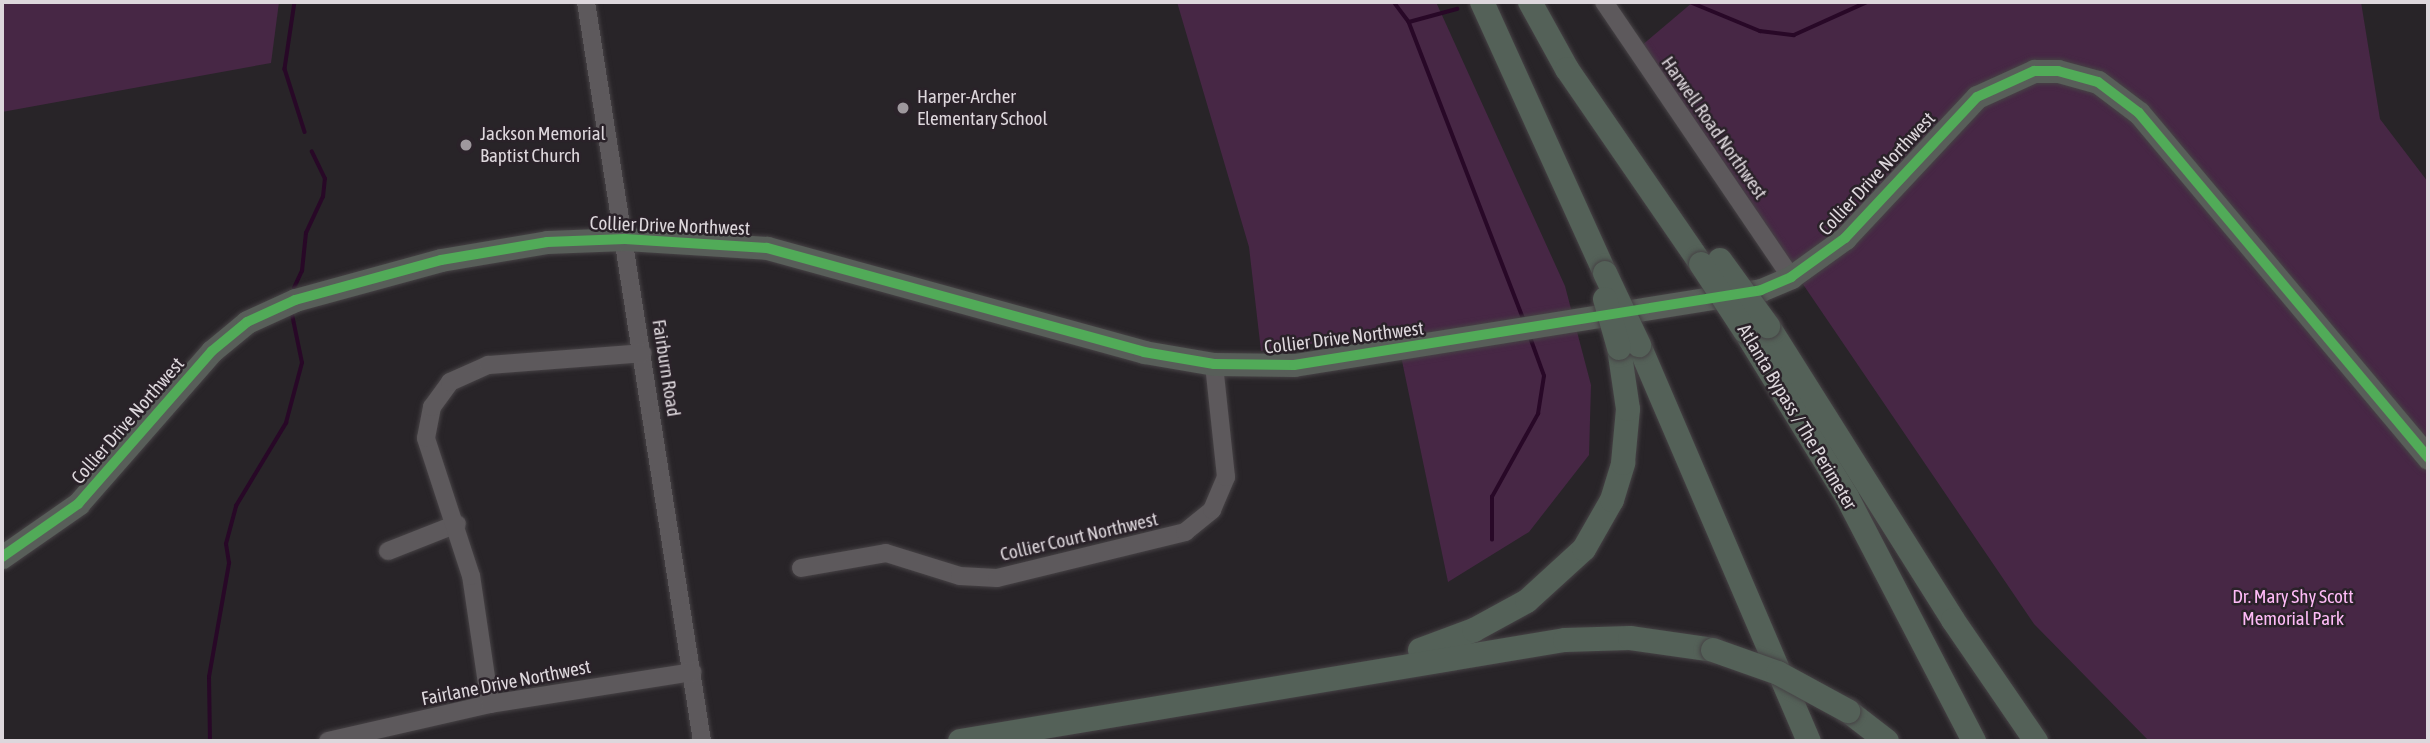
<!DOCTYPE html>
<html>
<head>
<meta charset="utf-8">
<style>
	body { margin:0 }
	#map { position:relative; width:2430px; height:743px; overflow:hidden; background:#282428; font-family:"Asap Condensed",sans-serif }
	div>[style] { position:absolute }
	.green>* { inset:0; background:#472745 }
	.stream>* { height:3.5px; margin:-1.75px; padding:0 1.75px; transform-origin:1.75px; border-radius:1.75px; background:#280827 }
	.roads { filter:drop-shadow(0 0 2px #464245) drop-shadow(0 0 2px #464245) }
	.minor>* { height:18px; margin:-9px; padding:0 9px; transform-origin:9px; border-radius:9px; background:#5d595c }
	.major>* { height:23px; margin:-11.5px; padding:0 11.5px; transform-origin:11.5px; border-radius:11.5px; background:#585e59 }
	.highway>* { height:24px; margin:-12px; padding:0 12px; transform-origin:12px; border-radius:12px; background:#546158 }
	.bridges { filter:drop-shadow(0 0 2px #464245) drop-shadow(0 0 2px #464245) }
	.highway-bridge>* { height:24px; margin:-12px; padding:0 12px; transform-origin:12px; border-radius:12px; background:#546158 }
	.cycleway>* { height:10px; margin:-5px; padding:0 5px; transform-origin:5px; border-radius:5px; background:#51ab58 }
	.dots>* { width:19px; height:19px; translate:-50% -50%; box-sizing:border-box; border:4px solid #2a2229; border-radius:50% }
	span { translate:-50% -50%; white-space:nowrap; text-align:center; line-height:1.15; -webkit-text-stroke:5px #2a2229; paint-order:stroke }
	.poi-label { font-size:19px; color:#ddd7dc }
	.left { translate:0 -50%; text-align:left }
	.street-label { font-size:19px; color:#ddd7dc }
	.park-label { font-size:19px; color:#febbf7 }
	.frame { position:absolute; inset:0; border:4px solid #ddd7dc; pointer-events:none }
</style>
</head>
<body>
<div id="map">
	<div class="green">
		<i style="clip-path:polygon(2px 2px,279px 2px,271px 63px,2px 112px)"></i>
		<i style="clip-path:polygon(1177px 2px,1436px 2px,1565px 286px,1591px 385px,1589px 455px,1529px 532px,1448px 582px,1396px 332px,1261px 351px,1249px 247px)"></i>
		<i style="clip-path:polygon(1693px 2px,2361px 2px,2380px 119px,2428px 182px,2428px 741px,2149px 741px,2034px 624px,1641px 46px)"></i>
	</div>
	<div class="stream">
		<i style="left:295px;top:2px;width:68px;rotate:98.5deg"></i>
		<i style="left:285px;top:69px;width:66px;rotate:72.4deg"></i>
		<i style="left:1394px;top:2px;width:25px;rotate:53deg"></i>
		<i style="left:1409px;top:22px;width:317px;rotate:68.9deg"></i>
		<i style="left:1690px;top:2px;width:76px;rotate:22.5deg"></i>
		<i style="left:1760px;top:31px;width:34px;rotate:7deg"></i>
		<i style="left:1794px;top:35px;width:80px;rotate:-24.3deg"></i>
		<i style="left:1409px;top:22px;width:50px;rotate:-15.2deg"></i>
		<i style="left:294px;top:288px;width:19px;rotate:-65deg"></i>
		<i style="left:302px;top:271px;width:38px;rotate:-84deg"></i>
		<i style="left:306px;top:233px;width:40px;rotate:-65deg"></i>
		<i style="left:323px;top:197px;width:18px;rotate:-84deg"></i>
		<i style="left:325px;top:179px;width:30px;rotate:-116deg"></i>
		<i style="left:1492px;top:540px;width:43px;rotate:-90deg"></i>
		<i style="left:1492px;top:497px;width:95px;rotate:-61deg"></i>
		<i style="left:1538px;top:414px;width:38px;rotate:-81deg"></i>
		<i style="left:1544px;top:376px;width:38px;rotate:-110deg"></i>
		<i style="left:210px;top:741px;width:64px;rotate:-90.9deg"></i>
		<i style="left:209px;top:677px;width:116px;rotate:-80deg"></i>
		<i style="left:229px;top:563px;width:19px;rotate:-99deg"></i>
		<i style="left:226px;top:544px;width:39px;rotate:-75deg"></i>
		<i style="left:236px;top:506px;width:97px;rotate:-58.9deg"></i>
		<i style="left:286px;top:423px;width:62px;rotate:-75.1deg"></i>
		<i style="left:302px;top:363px;width:54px;rotate:-101.7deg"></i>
	</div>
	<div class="roads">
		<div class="minor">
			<i style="left:586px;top:2px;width:748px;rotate:81.08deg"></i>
			<i style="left:1604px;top:2px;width:333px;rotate:55.8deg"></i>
			<i style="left:388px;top:551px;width:74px;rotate:-21.4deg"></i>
			<i style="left:801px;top:568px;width:86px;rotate:-10deg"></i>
			<i style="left:886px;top:553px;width:77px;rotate:17.3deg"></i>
			<i style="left:960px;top:576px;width:37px;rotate:3deg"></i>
			<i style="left:997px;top:578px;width:194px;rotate:-13.7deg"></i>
			<i style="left:1185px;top:532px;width:35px;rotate:-39deg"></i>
			<i style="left:1212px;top:510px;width:36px;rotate:-67deg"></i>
			<i style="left:1226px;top:477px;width:114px;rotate:-96.1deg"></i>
			<i style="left:490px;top:704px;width:129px;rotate:-98.4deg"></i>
			<i style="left:471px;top:576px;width:145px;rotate:-108.1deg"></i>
			<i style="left:426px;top:438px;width:32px;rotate:-79deg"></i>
			<i style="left:432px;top:407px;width:31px;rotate:-54deg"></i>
			<i style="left:450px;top:382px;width:42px;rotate:-24.1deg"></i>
			<i style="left:488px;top:365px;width:155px;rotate:-4.4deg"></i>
			<i style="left:328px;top:741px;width:166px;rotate:-12.9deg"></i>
			<i style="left:490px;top:704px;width:205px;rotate:-9deg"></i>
		</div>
		<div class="major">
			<i style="left:2px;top:557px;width:93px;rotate:-34.9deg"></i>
			<i style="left:78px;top:504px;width:203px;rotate:-48.8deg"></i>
			<i style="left:212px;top:351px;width:45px;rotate:-39.6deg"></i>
			<i style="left:247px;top:322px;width:53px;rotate:-24.6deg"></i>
			<i style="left:295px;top:300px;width:151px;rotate:-15.3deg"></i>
			<i style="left:441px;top:260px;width:108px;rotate:-9.6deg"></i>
			<i style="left:547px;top:242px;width:78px;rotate:-2.2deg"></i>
			<i style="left:625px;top:239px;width:142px;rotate:3.6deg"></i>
			<i style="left:767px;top:248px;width:391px;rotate:15.4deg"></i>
			<i style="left:1144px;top:352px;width:71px;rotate:9.7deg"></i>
			<i style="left:1214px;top:364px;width:80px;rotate:0.7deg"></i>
			<i style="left:1294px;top:365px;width:473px;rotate:-9.1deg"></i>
			<i style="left:1761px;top:290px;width:33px;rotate:-23deg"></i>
			<i style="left:1791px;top:277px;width:67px;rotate:-35.8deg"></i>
			<i style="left:1845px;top:238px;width:193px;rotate:-46.9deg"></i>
			<i style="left:1977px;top:97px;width:63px;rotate:-24.5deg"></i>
			<i style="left:2034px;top:71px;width:24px"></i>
			<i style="left:2058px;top:71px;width:41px;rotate:15.4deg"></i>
			<i style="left:2098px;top:82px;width:51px;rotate:37.1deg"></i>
			<i style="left:2139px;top:113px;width:450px;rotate:50deg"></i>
		</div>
		<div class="highway">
			<i style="left:1482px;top:2px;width:298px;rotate:65.6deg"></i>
			<i style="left:1530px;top:2px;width:77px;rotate:61.1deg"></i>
			<i style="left:1567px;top:69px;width:237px;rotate:55.5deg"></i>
			<i style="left:1768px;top:326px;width:347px;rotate:57.8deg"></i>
			<i style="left:1953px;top:620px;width:147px;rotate:55.6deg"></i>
			<i style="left:1745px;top:331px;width:195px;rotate:58.4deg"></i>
			<i style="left:1847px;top:497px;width:275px;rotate:62.5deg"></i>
			<i style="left:1639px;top:345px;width:431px;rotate:66.8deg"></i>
			<i style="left:1420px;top:650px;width:58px;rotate:-20.3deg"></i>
			<i style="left:1474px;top:630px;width:60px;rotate:-28.7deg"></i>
			<i style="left:1527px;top:601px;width:77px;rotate:-42.4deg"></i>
			<i style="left:1584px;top:549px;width:56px;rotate:-60.3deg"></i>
			<i style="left:1612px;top:500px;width:39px;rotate:-73deg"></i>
			<i style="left:1623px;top:463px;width:54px;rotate:-84.7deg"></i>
			<i style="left:1628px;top:409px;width:62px;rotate:-98.4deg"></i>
			<i style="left:1848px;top:711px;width:49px;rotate:37.6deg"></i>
			<i style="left:960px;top:741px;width:613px;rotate:-9.48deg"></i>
			<i style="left:1565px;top:640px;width:65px;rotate:-1.8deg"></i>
			<i style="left:1630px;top:638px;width:84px;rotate:8.2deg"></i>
		</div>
	</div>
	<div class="bridges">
		<div class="highway-bridge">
			<i style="left:1720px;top:260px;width:82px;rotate:54deg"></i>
			<i style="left:1701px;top:264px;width:80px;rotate:56.7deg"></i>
			<i style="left:1605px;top:273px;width:80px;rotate:64.7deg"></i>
			<i style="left:1605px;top:299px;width:51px;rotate:74.1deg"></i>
			<i style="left:1713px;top:650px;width:69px;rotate:19.5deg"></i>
			<i style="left:1778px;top:673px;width:80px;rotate:28.5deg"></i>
		</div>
	</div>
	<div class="cycleway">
		<i style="left:2px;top:557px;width:93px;rotate:-34.9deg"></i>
		<i style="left:78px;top:504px;width:203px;rotate:-48.8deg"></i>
		<i style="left:212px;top:351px;width:45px;rotate:-39.6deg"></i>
		<i style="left:247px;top:322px;width:53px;rotate:-24.6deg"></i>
		<i style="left:295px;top:300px;width:151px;rotate:-15.3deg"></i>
		<i style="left:441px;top:260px;width:108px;rotate:-9.6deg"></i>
		<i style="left:547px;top:242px;width:78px;rotate:-2.2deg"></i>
		<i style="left:625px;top:239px;width:142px;rotate:3.6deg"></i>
		<i style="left:767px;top:248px;width:391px;rotate:15.4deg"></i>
		<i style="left:1144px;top:352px;width:71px;rotate:9.7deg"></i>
		<i style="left:1214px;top:364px;width:80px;rotate:0.7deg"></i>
		<i style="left:1294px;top:365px;width:473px;rotate:-9.1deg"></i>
		<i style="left:1761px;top:290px;width:33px;rotate:-23deg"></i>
		<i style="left:1791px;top:277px;width:67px;rotate:-35.8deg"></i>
		<i style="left:1845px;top:238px;width:193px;rotate:-46.9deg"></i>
		<i style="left:1977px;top:97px;width:63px;rotate:-24.5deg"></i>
		<i style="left:2034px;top:71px;width:24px"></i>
		<i style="left:2058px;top:71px;width:41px;rotate:15.4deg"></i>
		<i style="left:2098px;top:82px;width:51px;rotate:37.1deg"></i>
		<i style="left:2139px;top:113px;width:450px;rotate:50deg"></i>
	</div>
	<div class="dots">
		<i style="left:903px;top:108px;background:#9e989d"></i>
		<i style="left:466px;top:145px;background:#9e989d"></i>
	</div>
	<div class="poi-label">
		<span class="left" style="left:917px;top:108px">Harper-Archer<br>Elementary School</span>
		<span class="left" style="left:480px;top:145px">Jackson Memorial<br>Baptist Church</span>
	</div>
	<div class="street-label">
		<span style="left:1714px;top:128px;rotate:55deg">Harwell Road Northwest</span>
		<span style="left:1877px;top:174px;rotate:-47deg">Collier Drive Northwest</span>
		<span style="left:670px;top:226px;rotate:2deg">Collier Drive Northwest</span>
		<span style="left:1344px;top:338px;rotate:-7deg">Collier Drive Northwest</span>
		<span style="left:666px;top:368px;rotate:81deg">Fairburn Road</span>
		<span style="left:1797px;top:417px;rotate:59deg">Atlanta Bypass / The Perimeter</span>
		<span style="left:128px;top:421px;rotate:-49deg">Collier Drive Northwest</span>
		<span style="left:1079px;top:537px;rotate:-13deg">Collier Court Northwest</span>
		<span style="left:506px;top:683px;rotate:-11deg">Fairlane Drive Northwest</span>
	</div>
	<div class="park-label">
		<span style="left:2293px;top:608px">Dr. Mary Shy Scott<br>Memorial Park</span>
	</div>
	<div class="frame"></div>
</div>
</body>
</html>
